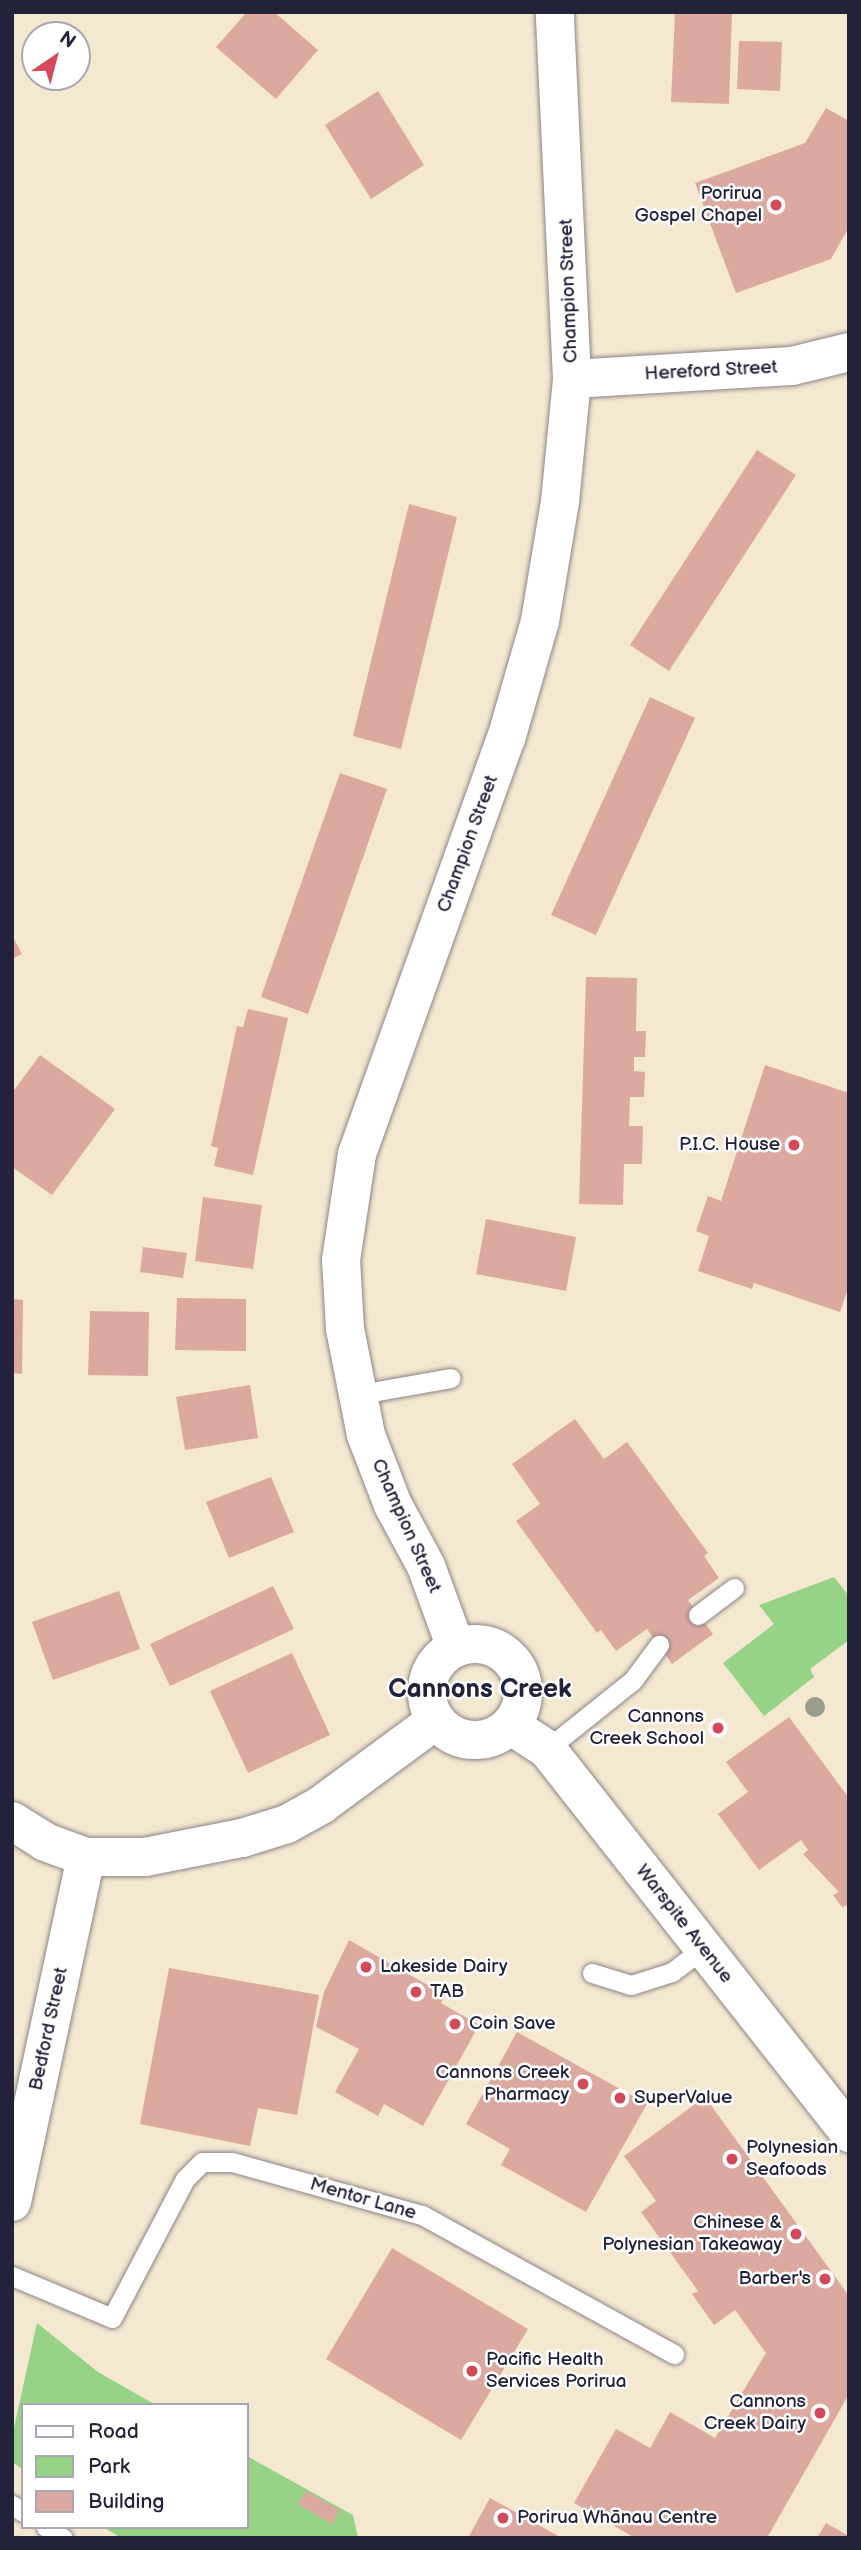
<!DOCTYPE html>
<html>
<head>
<meta charset="utf-8">
<style>
	body { margin:0 }
	#map { position:relative; width:861px; height:2550px; overflow:hidden; background:#f5e8d1; font-family:"Balsamiq Sans",sans-serif }
	div>[style] { position:absolute }
	.green>* { inset:0; background:#97d387 }
	.building>* { inset:0; background:#dba9a0 }
	.roads { filter:drop-shadow(0 0 2px #8c8586) drop-shadow(0 0 2px #8c8586) }
	.lane>* { height:19px; margin:-9.5px; padding:0 9.5px; transform-origin:9.5px; border-radius:9.5px; background:#fff }
	.street>* { height:38px; margin:-19px; padding:0 19px; transform-origin:19px; border-radius:19px; background:#fff }
	.secondary>* { height:38px; margin:-19px; padding:0 19px; transform-origin:19px; border-radius:19px; background:#fff }
	.secondary>.ring { margin:-19px; padding:0; box-sizing:content-box; background:none; border:38px solid #fff; border-radius:50% }
	.trees>* { width:20px; height:20px; margin:-10px; border-radius:50%; background:#989d8d }
	.dots>* { width:19px; height:19px; translate:-50% -50%; box-sizing:border-box; border:4px solid #fff; border-radius:50% }
	span { translate:-50% -50%; white-space:nowrap; text-align:center; line-height:1.15; -webkit-text-stroke:5px #fff; paint-order:stroke }
	.poi-label { font-size:19px; color:#22223b }
	.right { translate:-100% -50%; text-align:right }
	.left { translate:0 -50%; text-align:left }
	.street-label { font-size:19px; color:#22223b }
	.district-label { font-size:26px; color:#22223b; font-weight:700 }
	.frame { position:absolute; inset:0; border:14px solid #22223b; pointer-events:none }
	.legend { position:absolute; left:21px; top:2403px; width:228px; height:126px; box-sizing:border-box; background:#fff; border:2px solid #a7a7b1; margin:0; padding:9px 12px; list-style:none; font-size:21px; color:#22223b }
	.legend li { display:flex; align-items:center; gap:14px; height:35px }
	.legend b { width:35px; border:2px solid #a7a7b1 }
	.north { position:absolute; left:21px; top:21px; width:70px; height:70px; box-sizing:border-box; background:#fff; border:2px solid #a7a7b1; border-radius:50%; rotate:35deg; font-size:19px; font-weight:700; line-height:28px; text-align:center; color:#22223b }
	.north::after { content:''; display:block; margin:auto; width:24px; height:32px; background:#d1495b; clip-path:polygon(50% 0,100% 100%,50% 72%,0 100%) }
</style>
</head>
<body>
<div id="map">
	<div class="green">
		<i style="clip-path:polygon(834px 1577px,849px 1596px,849px 1640px,810px 1669px,814px 1677px,764px 1716px,723px 1663px,774px 1624px,759px 1605px)"></i>
		<i style="clip-path:polygon(37px 2323px,98px 2372px,156px 2405px,23px 2405px,23px 2470px,12px 2462px,12px 2437px)"></i>
		<i style="clip-path:polygon(247px 2456px,353px 2515px,358px 2537px,121px 2538px,103px 2527px,247px 2527px)"></i>
	</div>
	<div class="building">
		<i style="clip-path:polygon(247px 12px,274px 12px,318px 50px,276px 99px,216px 47px)"></i>
		<i style="clip-path:polygon(675px 12px,732px 12px,729px 104px,671px 102px)"></i>
		<i style="clip-path:polygon(739px 41px,782px 42px,780px 91px,737px 89px)"></i>
		<i style="clip-path:polygon(378px 91px,424px 165px,371px 199px,325px 125px)"></i>
		<i style="clip-path:polygon(826px 108px,849px 121px,849px 227px,831px 259px,736px 293px,695px 183px,805px 143px)"></i>
		<i style="clip-path:polygon(757px 450px,796px 475px,669px 671px,630px 645px)"></i>
		<i style="clip-path:polygon(409px 504px,457px 517px,401px 749px,353px 736px)"></i>
		<i style="clip-path:polygon(650px 697px,695px 718px,596px 935px,551px 915px)"></i>
		<i style="clip-path:polygon(340px 773px,387px 789px,308px 1014px,261px 997px)"></i>
		<i style="clip-path:polygon(12px 935px,22px 954px,12px 959px)"></i>
		<i style="clip-path:polygon(586px 977px,637px 978px,636px 1031px,646px 1031px,645px 1057px,634px 1057px,634px 1071px,645px 1072px,644px 1097px,630px 1097px,629px 1126px,643px 1126px,642px 1164px,624px 1164px,623px 1205px,579px 1204px)"></i>
		<i style="clip-path:polygon(248px 1009px,288px 1018px,253px 1175px,214px 1166px,218px 1148px,211px 1146px,237px 1026px,243px 1027px)"></i>
		<i style="clip-path:polygon(40px 1055px,115px 1109px,52px 1195px,12px 1167px,12px 1093px)"></i>
		<i style="clip-path:polygon(765px 1065px,849px 1093px,849px 1286px,840px 1312px,754px 1283px,752px 1289px,698px 1271px,709px 1236px,696px 1231px,708px 1196px,721px 1201px)"></i>
		<i style="clip-path:polygon(203px 1197px,262px 1205px,253px 1269px,195px 1261px)"></i>
		<i style="clip-path:polygon(486px 1219px,576px 1237px,566px 1291px,476px 1274px)"></i>
		<i style="clip-path:polygon(143px 1247px,187px 1253px,183px 1278px,140px 1272px)"></i>
		<i style="clip-path:polygon(177px 1298px,246px 1299px,246px 1351px,175px 1350px)"></i>
		<i style="clip-path:polygon(12px 1299px,23px 1300px,22px 1374px,12px 1373px)"></i>
		<i style="clip-path:polygon(90px 1311px,149px 1312px,148px 1376px,88px 1375px)"></i>
		<i style="clip-path:polygon(250px 1385px,258px 1438px,185px 1450px,176px 1397px)"></i>
		<i style="clip-path:polygon(575px 1419px,604px 1459px,627px 1442px,708px 1553px,704px 1556px,719px 1578px,688px 1600px,713px 1634px,672px 1664px,647px 1629px,616px 1651px,601px 1630px,597px 1633px,516px 1521px,540px 1504px,512px 1464px)"></i>
		<i style="clip-path:polygon(271px 1477px,294px 1532px,229px 1558px,206px 1502px)"></i>
		<i style="clip-path:polygon(273px 1586px,294px 1629px,170px 1686px,150px 1644px)"></i>
		<i style="clip-path:polygon(119px 1591px,140px 1649px,53px 1680px,32px 1622px)"></i>
		<i style="clip-path:polygon(292px 1653px,330px 1735px,248px 1773px,210px 1691px)"></i>
		<i style="clip-path:polygon(789px 1717px,849px 1798px,849px 1905px,842px 1907px,833px 1895px,839px 1892px,803px 1854px,808px 1850px,801px 1840px,759px 1870px,718px 1814px,748px 1792px,726px 1762px)"></i>
		<i style="clip-path:polygon(349px 1940px,445px 1995px,441px 2003px,479px 2025px,423px 2126px,384px 2104px,378px 2116px,335px 2092px,359px 2049px,316px 2027px,324px 1992px)"></i>
		<i style="clip-path:polygon(169px 1968px,319px 1995px,297px 2115px,258px 2108px,250px 2146px,140px 2124px)"></i>
		<i style="clip-path:polygon(517px 2032px,647px 2104px,586px 2212px,501px 2165px,510px 2149px,466px 2124px)"></i>
		<i style="clip-path:polygon(705px 2097px,849px 2296px,849px 2394px,767px 2538px,635px 2538px,574px 2503px,616px 2429px,650px 2448px,670px 2412px,715px 2438px,766px 2353px,735px 2310px,714px 2325px,692px 2294px,698px 2291px,641px 2212px,656px 2201px,624px 2156px)"></i>
		<i style="clip-path:polygon(392px 2248px,528px 2329px,461px 2440px,326px 2359px)"></i>
		<i style="clip-path:polygon(306px 2491px,340px 2510px,332px 2524px,298px 2504px)"></i>
		<i style="clip-path:polygon(490px 2498px,562px 2538px,468px 2538px)"></i>
		<i style="clip-path:polygon(826px 2523px,849px 2536px,849px 2538px,817px 2538px)"></i>
	</div>
	<div class="roads">
		<div class="lane">
			<i style="left:355px;top:1395px;width:97px;rotate:-10.1deg"></i>
			<i style="left:698px;top:1615px;width:45px;rotate:-36.9deg"></i>
			<i style="left:547px;top:1749px;width:110px;rotate:-38.7deg"></i>
			<i style="left:633px;top:1680px;width:44px;rotate:-53.4deg"></i>
			<i style="left:592px;top:1973px;width:41px;rotate:17.1deg"></i>
			<i style="left:631px;top:1985px;width:43px;rotate:-17.6deg"></i>
			<i style="left:672px;top:1972px;width:40px;rotate:-37deg"></i>
			<i style="left:12px;top:2276px;width:108px;rotate:22.8deg"></i>
			<i style="left:112px;top:2318px;width:157px;rotate:-62.3deg"></i>
			<i style="left:185px;top:2179px;width:24px;rotate:-45deg"></i>
			<i style="left:202px;top:2162px;width:30px"></i>
			<i style="left:232px;top:2162px;width:197px;rotate:15.6deg"></i>
			<i style="left:422px;top:2215px;width:288px;rotate:28.9deg"></i>
			<i style="left:12px;top:2505px;width:13px;rotate:32deg"></i>
			<i style="left:46px;top:2527px;width:20px;rotate:33deg"></i>
		</div>
		<div class="street">
			<i style="left:572px;top:379px;width:220px;rotate:-3.4deg"></i>
			<i style="left:792px;top:366px;width:59px;rotate:-13.8deg"></i>
		</div>
		<div class="secondary">
			<i class="ring" style="left:427px;top:1644px;width:58px;height:58px"></i>
			<i style="left:456px;top:1648px;width:87px;rotate:-110.1deg"></i>
			<i style="left:426px;top:1566px;width:69px;rotate:-118.4deg"></i>
			<i style="left:393px;top:1505px;width:75px;rotate:-111.1deg"></i>
			<i style="left:366px;top:1435px;width:108px;rotate:-101.2deg"></i>
			<i style="left:345px;top:1329px;width:69px;rotate:-93.3deg"></i>
			<i style="left:341px;top:1260px;width:107px;rotate:-81.4deg"></i>
			<i style="left:357px;top:1154px;width:441px;rotate:-70.3deg"></i>
			<i style="left:506px;top:739px;width:123px;rotate:-73.9deg"></i>
			<i style="left:540px;top:621px;width:121px;rotate:-80.5deg"></i>
			<i style="left:560px;top:502px;width:124px;rotate:-84.4deg"></i>
			<i style="left:572px;top:379px;width:367px;rotate:-92.7deg"></i>
			<i style="left:510px;top:1725px;width:44px;rotate:33deg"></i>
			<i style="left:547px;top:1749px;width:489px;rotate:51.8deg"></i>
			<i style="left:12px;top:1821px;width:39px;rotate:32deg"></i>
			<i style="left:45px;top:1842px;width:44px;rotate:20.1deg"></i>
			<i style="left:86px;top:1857px;width:59px"></i>
			<i style="left:145px;top:1857px;width:99px;rotate:-11.1deg"></i>
			<i style="left:242px;top:1838px;width:47px;rotate:-17.3deg"></i>
			<i style="left:287px;top:1824px;width:39px;rotate:-29deg"></i>
			<i style="left:321px;top:1805px;width:142px;rotate:-36.4deg"></i>
			<i style="left:12px;top:2202px;width:353px;rotate:-77.9deg"></i>
		</div>
	</div>
	<div class="trees">
		<i style="left:815px;top:1707px"></i>
	</div>
	<div class="dots">
		<i style="left:776px;top:205px;background:#d1495b"></i>
		<i style="left:794px;top:1145px;background:#d1495b"></i>
		<i style="left:718px;top:1728px;background:#d1495b"></i>
		<i style="left:366px;top:1967px;background:#d1495b"></i>
		<i style="left:416px;top:1992px;background:#d1495b"></i>
		<i style="left:455px;top:2024px;background:#d1495b"></i>
		<i style="left:583px;top:2084px;background:#d1495b"></i>
		<i style="left:620px;top:2098px;background:#d1495b"></i>
		<i style="left:732px;top:2159px;background:#d1495b"></i>
		<i style="left:796px;top:2234px;background:#d1495b"></i>
		<i style="left:825px;top:2279px;background:#d1495b"></i>
		<i style="left:472px;top:2371px;background:#d1495b"></i>
		<i style="left:820px;top:2413px;background:#d1495b"></i>
		<i style="left:503px;top:2518px;background:#d1495b"></i>
	</div>
	<div class="poi-label">
		<span class="right" style="left:762px;top:205px">Porirua<br>Gospel Chapel</span>
		<span class="right" style="left:780px;top:1145px">P.I.C. House</span>
		<span class="right" style="left:704px;top:1728px">Cannons<br>Creek School</span>
		<span class="left" style="left:380px;top:1967px">Lakeside Dairy</span>
		<span class="left" style="left:430px;top:1992px">TAB</span>
		<span class="left" style="left:469px;top:2024px">Coin Save</span>
		<span class="right" style="left:569px;top:2084px">Cannons Creek<br>Pharmacy</span>
		<span class="left" style="left:634px;top:2098px">SuperValue</span>
		<span class="left" style="left:746px;top:2159px">Polynesian<br>Seafoods</span>
		<span class="right" style="left:782px;top:2234px">Chinese &amp;<br>Polynesian Takeaway</span>
		<span class="right" style="left:811px;top:2279px">Barber's</span>
		<span class="left" style="left:486px;top:2371px">Pacific Health<br>Services Porirua</span>
		<span class="right" style="left:806px;top:2413px">Cannons<br>Creek Dairy</span>
		<span class="left" style="left:517px;top:2518px">Porirua Whānau Centre</span>
	</div>
	<div class="street-label">
		<span style="left:569px;top:291px;rotate:-92deg">Champion Street</span>
		<span style="left:711px;top:371px;rotate:-3deg">Hereford Street</span>
		<span style="left:468px;top:844px;rotate:-70deg">Champion Street</span>
		<span style="left:406px;top:1526px;rotate:66deg">Champion Street</span>
		<span style="left:684px;top:1924px;rotate:52deg">Warspite Avenue</span>
		<span style="left:49px;top:2029px;rotate:-78deg">Bedford Street</span>
		<span style="left:363px;top:2199px;rotate:16deg">Mentor Lane</span>
	</div>
	<div class="district-label">
		<span style="left:480px;top:1690px">Cannons Creek</span>
	</div>
	<div class="frame"></div>
	<ul class="legend">
	<li><b style="height:9px;background:#fff"></b>Road</li>
	<li><b style="height:19px;background:#97d387"></b>Park</li>
	<li><b style="height:19px;background:#dba9a0"></b>Building</li>
	</ul>
	<div class="north">N</div>
</div>
</body>
</html>
